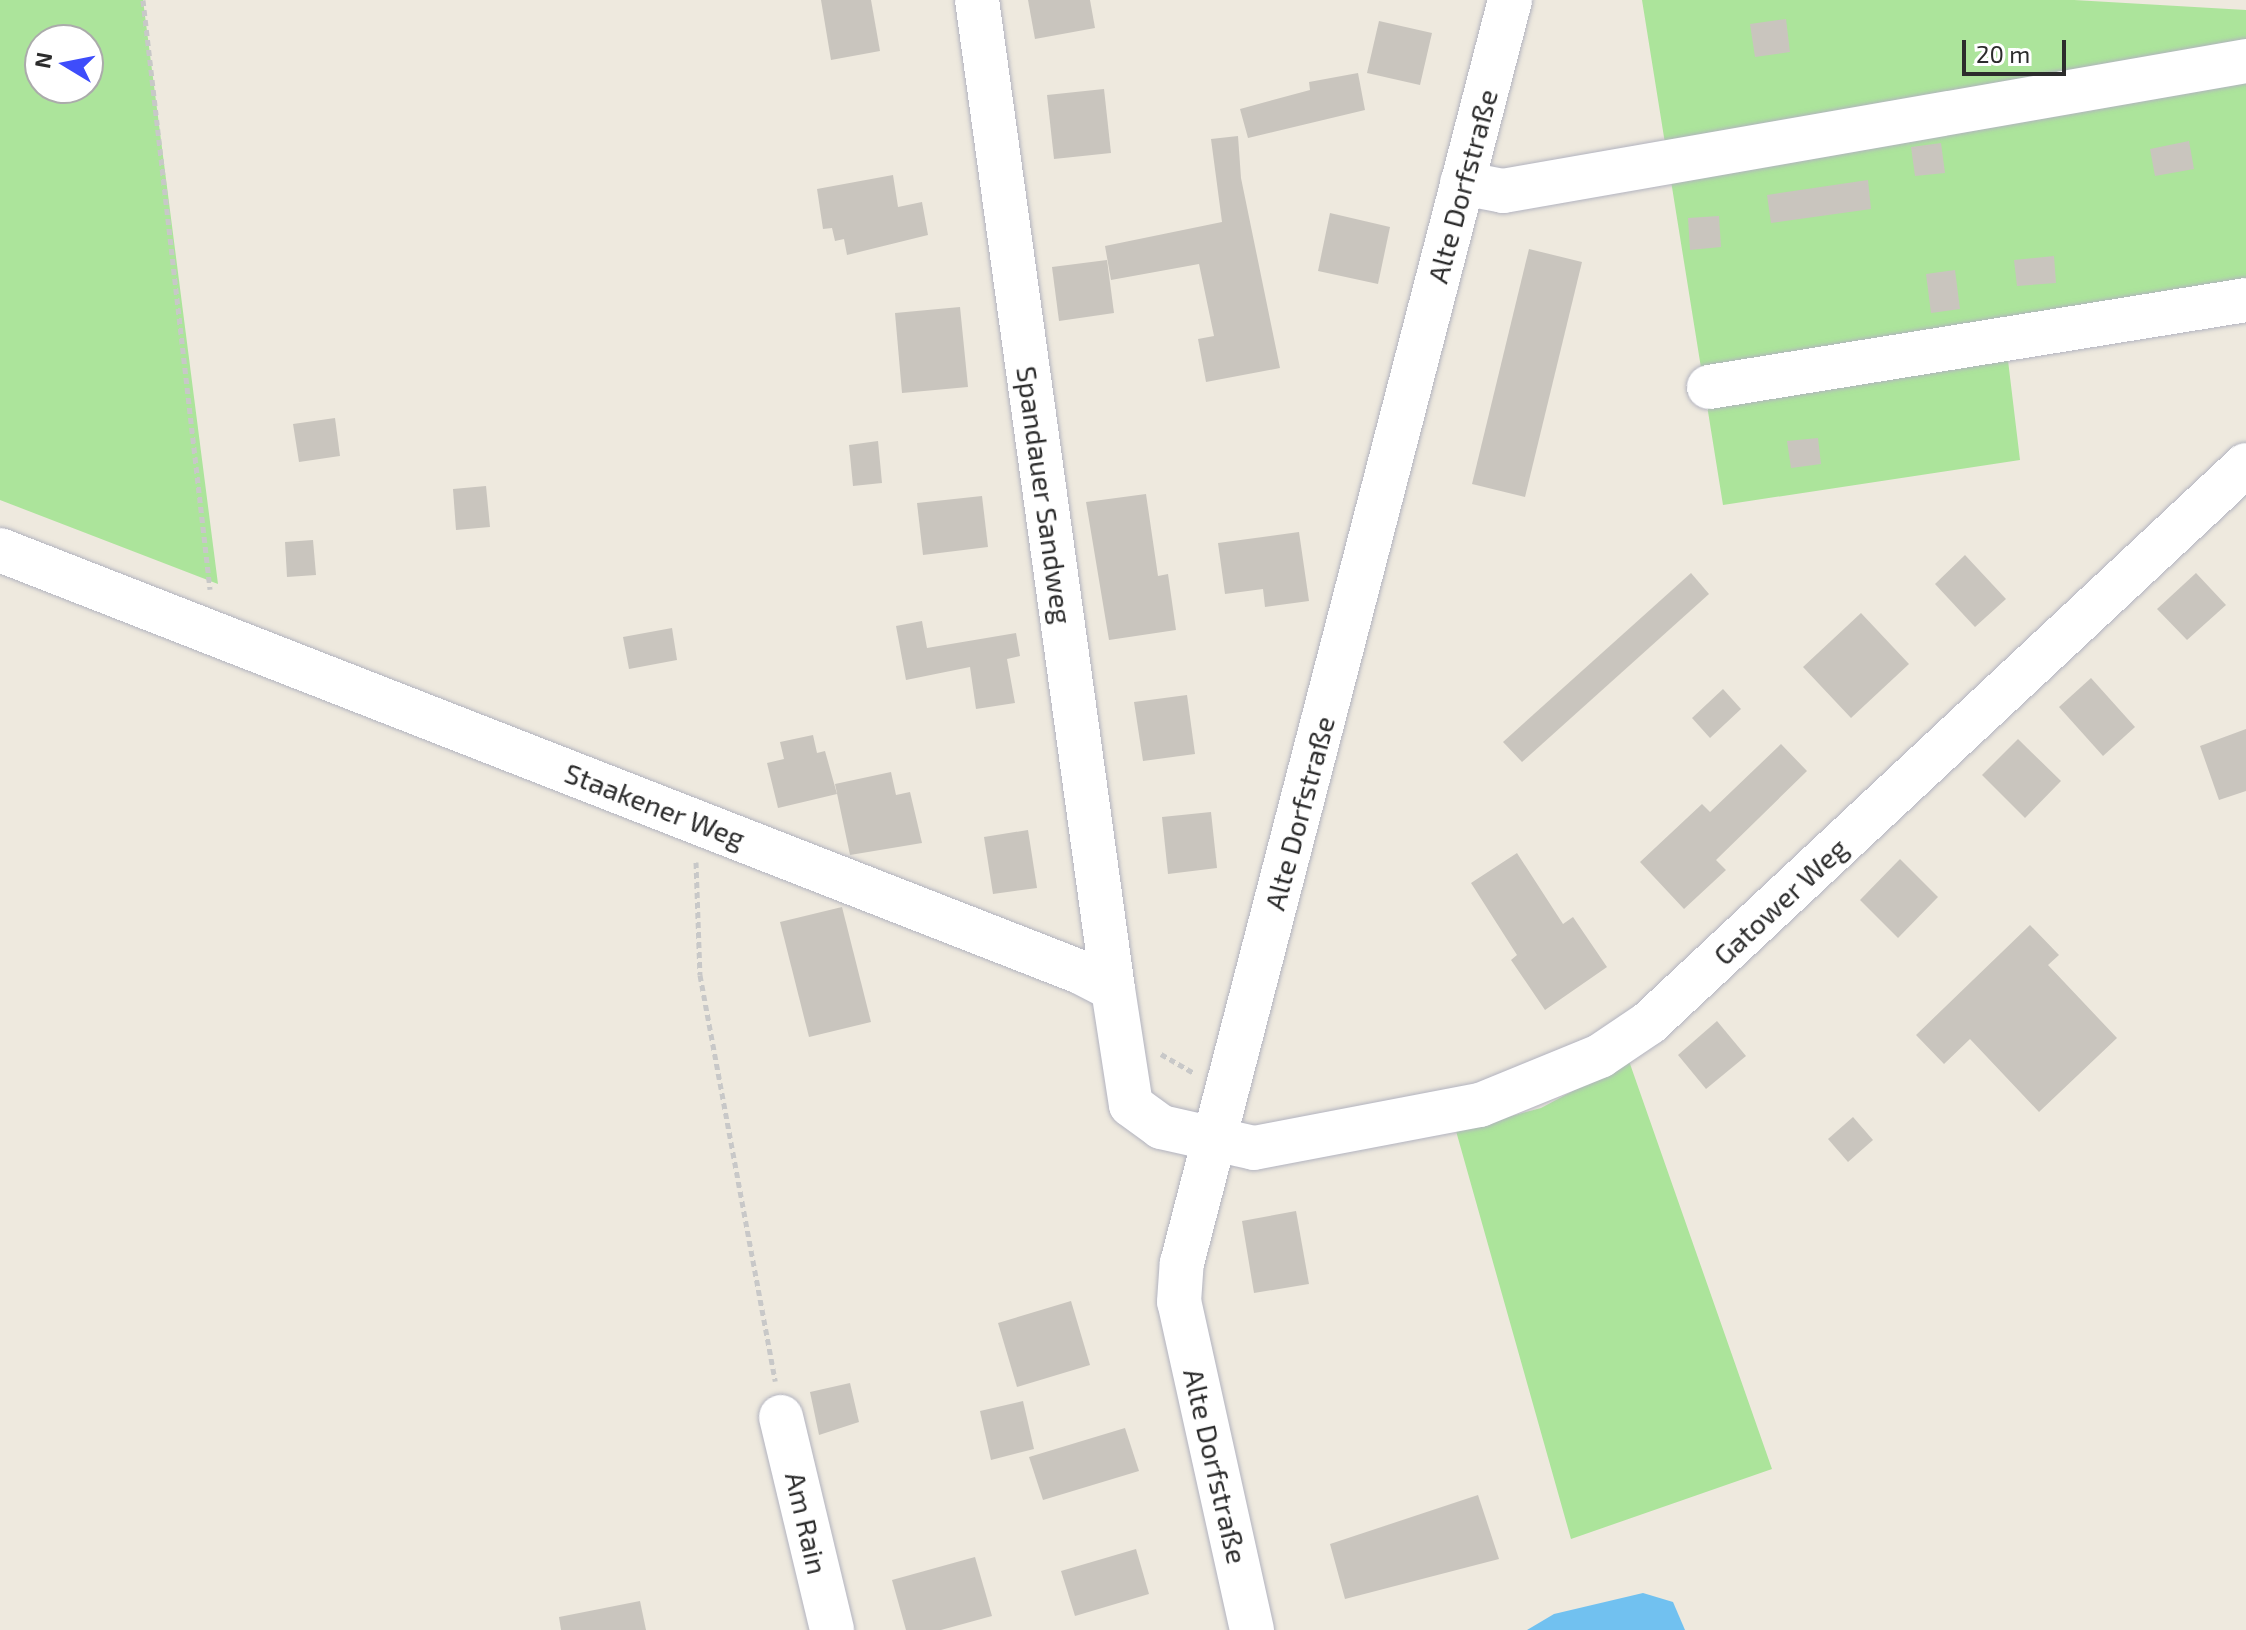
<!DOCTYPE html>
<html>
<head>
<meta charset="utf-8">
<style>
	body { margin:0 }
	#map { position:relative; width:2246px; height:1630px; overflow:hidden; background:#eee9de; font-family:"Exo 2",sans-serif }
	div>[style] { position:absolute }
	.green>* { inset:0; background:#ace49b }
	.water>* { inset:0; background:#71c1f0 }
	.building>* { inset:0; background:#c9c5be }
	.path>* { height:5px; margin-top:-2.5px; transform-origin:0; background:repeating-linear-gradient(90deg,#c8c8c8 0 6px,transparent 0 10px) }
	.roads { filter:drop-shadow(0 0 2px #b2b3bf) drop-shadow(0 0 2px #b2b3bf) }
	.minor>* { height:44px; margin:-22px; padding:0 22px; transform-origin:22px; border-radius:22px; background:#fff }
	span { translate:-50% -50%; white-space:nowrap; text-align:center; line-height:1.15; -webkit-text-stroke:7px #fff; paint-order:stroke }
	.street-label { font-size:28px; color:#2c2c2c }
	.north { position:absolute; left:24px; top:24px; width:80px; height:80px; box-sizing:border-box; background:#fff; border:2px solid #ababab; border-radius:50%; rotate:280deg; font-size:22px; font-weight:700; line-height:32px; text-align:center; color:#2c2c2c }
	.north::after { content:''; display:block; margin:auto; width:28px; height:36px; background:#3e4dfb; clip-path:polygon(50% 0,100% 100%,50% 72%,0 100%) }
	.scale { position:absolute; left:1962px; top:40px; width:104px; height:36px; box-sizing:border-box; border:4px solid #2c2c2c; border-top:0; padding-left:10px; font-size:24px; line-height:28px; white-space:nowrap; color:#2c2c2c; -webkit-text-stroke:6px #fff; paint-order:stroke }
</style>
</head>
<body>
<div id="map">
	<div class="green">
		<i style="clip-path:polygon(evenodd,0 0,143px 0,218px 584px,0 500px,0 0,40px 40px,88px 40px,88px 88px,40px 88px,40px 40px)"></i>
		<i style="clip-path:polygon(1642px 0,2074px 0,2246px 10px,2246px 320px,2007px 352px,2020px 460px,1723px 505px)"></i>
		<i style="clip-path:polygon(1629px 1061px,1772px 1469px,1571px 1539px,1456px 1131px,1541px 1108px)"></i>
	</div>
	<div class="water">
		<i style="clip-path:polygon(1643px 1593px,1673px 1602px,1685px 1630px,1527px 1630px,1554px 1614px)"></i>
	</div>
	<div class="building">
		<i style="clip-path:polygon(821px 0,871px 0,880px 51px,831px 60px)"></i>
		<i style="clip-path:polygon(1028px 0,1090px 0,1095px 28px,1035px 39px)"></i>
		<i style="clip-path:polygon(1786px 19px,1790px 52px,1755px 57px,1750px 24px)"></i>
		<i style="clip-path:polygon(1379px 21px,1432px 33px,1420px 85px,1367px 73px)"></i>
		<i style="clip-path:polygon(1358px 73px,1365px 110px,1248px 138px,1240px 109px,1310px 90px,1309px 82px)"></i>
		<i style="clip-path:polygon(1104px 89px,1111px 153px,1054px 159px,1047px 95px)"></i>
		<i style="clip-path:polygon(1238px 136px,1241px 178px,1280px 368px,1206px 382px,1198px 339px,1214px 336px,1199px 264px,1111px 280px,1105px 246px,1222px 222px,1211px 139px)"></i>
		<i style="clip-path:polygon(2189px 141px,2194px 169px,2155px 176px,2150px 149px)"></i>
		<i style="clip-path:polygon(1941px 143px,1945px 173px,1915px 176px,1911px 147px)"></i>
		<i style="clip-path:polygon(893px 175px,898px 207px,922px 202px,928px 235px,847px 255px,844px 239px,835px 241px,832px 228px,823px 229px,817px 189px)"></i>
		<i style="clip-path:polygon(1868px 180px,1871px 209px,1771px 223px,1767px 195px)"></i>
		<i style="clip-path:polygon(1330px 213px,1390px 227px,1378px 284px,1318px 271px)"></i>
		<i style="clip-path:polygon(1719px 216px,1721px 247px,1690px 250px,1688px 218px)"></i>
		<i style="clip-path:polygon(1529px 249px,1582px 262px,1525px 497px,1472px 484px)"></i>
		<i style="clip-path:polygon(2054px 256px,2056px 283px,2017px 286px,2014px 260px)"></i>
		<i style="clip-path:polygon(1107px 260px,1114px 313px,1059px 321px,1052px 267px)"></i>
		<i style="clip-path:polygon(1955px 270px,1960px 309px,1931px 313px,1926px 274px)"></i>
		<i style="clip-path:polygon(960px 307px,968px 387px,902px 393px,895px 313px)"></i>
		<i style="clip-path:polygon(335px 418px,340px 456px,299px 462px,293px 424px)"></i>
		<i style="clip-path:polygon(1818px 438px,1821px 464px,1791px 468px,1787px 441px)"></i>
		<i style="clip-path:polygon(878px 441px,882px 483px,853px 486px,849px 445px)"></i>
		<i style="clip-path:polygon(486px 486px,490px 527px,456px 530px,453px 489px)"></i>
		<i style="clip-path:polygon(1146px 494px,1158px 576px,1168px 574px,1176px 630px,1109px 640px,1086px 502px)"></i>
		<i style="clip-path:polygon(982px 496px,988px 547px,923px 555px,917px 503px)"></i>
		<i style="clip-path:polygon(1299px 532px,1309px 601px,1265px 607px,1263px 589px,1225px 594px,1218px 543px)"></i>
		<i style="clip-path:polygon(313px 540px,316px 575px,287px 577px,285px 542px)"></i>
		<i style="clip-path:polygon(1965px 555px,2006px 599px,1975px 627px,1935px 584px)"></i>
		<i style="clip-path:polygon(1691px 573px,1709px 594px,1522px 762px,1503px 742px)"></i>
		<i style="clip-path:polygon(2196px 573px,2226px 605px,2187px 640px,2157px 609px)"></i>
		<i style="clip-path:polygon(1861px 613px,1909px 664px,1851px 718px,1803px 667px)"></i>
		<i style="clip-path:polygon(922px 621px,927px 648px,1016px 633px,1020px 656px,1007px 659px,1015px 703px,976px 709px,970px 667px,906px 680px,896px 626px)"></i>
		<i style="clip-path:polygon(672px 628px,677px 660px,629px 669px,623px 637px)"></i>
		<i style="clip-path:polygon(2091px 678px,2135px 727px,2103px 756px,2059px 707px)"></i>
		<i style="clip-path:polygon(1723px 689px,1741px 709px,1710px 738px,1692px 718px)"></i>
		<i style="clip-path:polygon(1187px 695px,1195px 754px,1143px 761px,1134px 702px)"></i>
		<i style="clip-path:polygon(2246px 729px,2246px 791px,2219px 800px,2200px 746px)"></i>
		<i style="clip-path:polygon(813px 735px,817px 753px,825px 751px,837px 794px,778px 808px,767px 763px,784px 759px,780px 742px)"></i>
		<i style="clip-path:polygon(2018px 739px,2061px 781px,2025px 818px,1982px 775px)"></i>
		<i style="clip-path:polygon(1781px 744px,1807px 771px,1716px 860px,1726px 870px,1684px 909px,1640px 862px,1702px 804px,1710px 812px)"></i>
		<i style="clip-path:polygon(891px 772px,896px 795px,910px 792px,922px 843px,850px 855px,835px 784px)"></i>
		<i style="clip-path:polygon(1211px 812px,1217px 868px,1168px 874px,1162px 817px)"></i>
		<i style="clip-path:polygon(1028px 830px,1037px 888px,993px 894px,984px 837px)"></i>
		<i style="clip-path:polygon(1517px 853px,1563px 924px,1573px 917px,1607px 967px,1545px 1010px,1511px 960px,1517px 955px,1471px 883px)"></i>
		<i style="clip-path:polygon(1900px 859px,1938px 897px,1898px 938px,1860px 900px)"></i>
		<i style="clip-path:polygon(842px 907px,871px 1022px,809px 1037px,780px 922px)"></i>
		<i style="clip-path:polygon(2030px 925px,2059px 955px,2048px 965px,2117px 1038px,2039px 1112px,1970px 1039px,1944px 1064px,1916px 1035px)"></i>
		<i style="clip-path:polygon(1717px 1021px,1746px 1056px,1706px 1089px,1678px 1055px)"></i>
		<i style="clip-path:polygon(1853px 1117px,1873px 1140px,1848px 1162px,1828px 1139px)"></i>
		<i style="clip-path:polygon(1296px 1211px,1309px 1284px,1254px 1293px,1242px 1221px)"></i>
		<i style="clip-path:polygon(1071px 1301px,1090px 1365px,1017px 1387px,998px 1323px)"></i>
		<i style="clip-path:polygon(850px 1383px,859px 1422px,819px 1435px,810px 1392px)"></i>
		<i style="clip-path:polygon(1023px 1401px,1034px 1449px,991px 1460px,980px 1411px)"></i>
		<i style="clip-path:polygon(1125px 1428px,1139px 1471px,1043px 1500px,1029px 1457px)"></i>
		<i style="clip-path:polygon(1478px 1495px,1499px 1559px,1345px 1599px,1330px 1544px)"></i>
		<i style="clip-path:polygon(1136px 1549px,1149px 1594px,1075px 1616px,1061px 1571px)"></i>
		<i style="clip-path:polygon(975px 1557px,992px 1616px,941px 1630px,906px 1630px,892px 1580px)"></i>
		<i style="clip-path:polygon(640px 1601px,646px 1630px,561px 1630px,559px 1617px)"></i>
	</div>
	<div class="path">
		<i style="left:143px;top:0;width:593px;rotate:83.51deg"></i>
		<i style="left:696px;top:862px;width:113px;rotate:88deg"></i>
		<i style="left:700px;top:975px;width:413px;rotate:79.5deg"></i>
		<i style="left:1161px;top:1054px;width:38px;rotate:30deg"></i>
	</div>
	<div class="roads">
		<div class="minor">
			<i style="left:977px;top:0;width:998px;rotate:82.17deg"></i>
			<i style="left:1462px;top:183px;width:42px;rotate:11deg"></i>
			<i style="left:1503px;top:191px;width:754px;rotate:-9.92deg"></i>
			<i style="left:1709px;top:387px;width:544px;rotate:-9.2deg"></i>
			<i style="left:0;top:550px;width:1160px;rotate:21.34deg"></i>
			<i style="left:1080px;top:972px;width:37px;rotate:27deg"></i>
			<i style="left:1113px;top:989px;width:117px;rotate:81.2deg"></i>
			<i style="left:1131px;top:1105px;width:37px;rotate:36deg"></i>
			<i style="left:1161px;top:1127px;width:95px;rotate:12.7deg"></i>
			<i style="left:1254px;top:1148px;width:230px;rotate:-10.8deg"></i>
			<i style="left:1480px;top:1105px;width:130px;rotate:-22.2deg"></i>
			<i style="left:1600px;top:1056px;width:59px;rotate:-34deg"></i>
			<i style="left:1649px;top:1023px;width:817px;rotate:-43.07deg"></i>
			<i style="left:781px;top:1417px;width:219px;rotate:76.5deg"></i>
			<i style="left:1252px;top:1630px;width:336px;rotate:-102.5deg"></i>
			<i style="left:1179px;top:1302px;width:39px;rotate:-86deg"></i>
			<i style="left:1182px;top:1263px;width:1305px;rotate:-75.44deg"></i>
		</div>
	</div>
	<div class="street-label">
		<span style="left:1462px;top:186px;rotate:-75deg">Alte Dorfstraße</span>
		<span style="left:1045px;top:495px;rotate:82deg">Spandauer Sandweg</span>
		<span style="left:655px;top:805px;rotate:21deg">Staakener Weg</span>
		<span style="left:1299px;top:813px;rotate:-75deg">Alte Dorfstraße</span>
		<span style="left:1780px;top:901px;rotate:-43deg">Gatower Weg</span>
		<span style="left:1216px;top:1466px;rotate:77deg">Alte Dorfstraße</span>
		<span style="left:807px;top:1523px;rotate:77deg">Am Rain</span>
	</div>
	<div class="north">N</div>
	<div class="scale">20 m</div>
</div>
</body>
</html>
